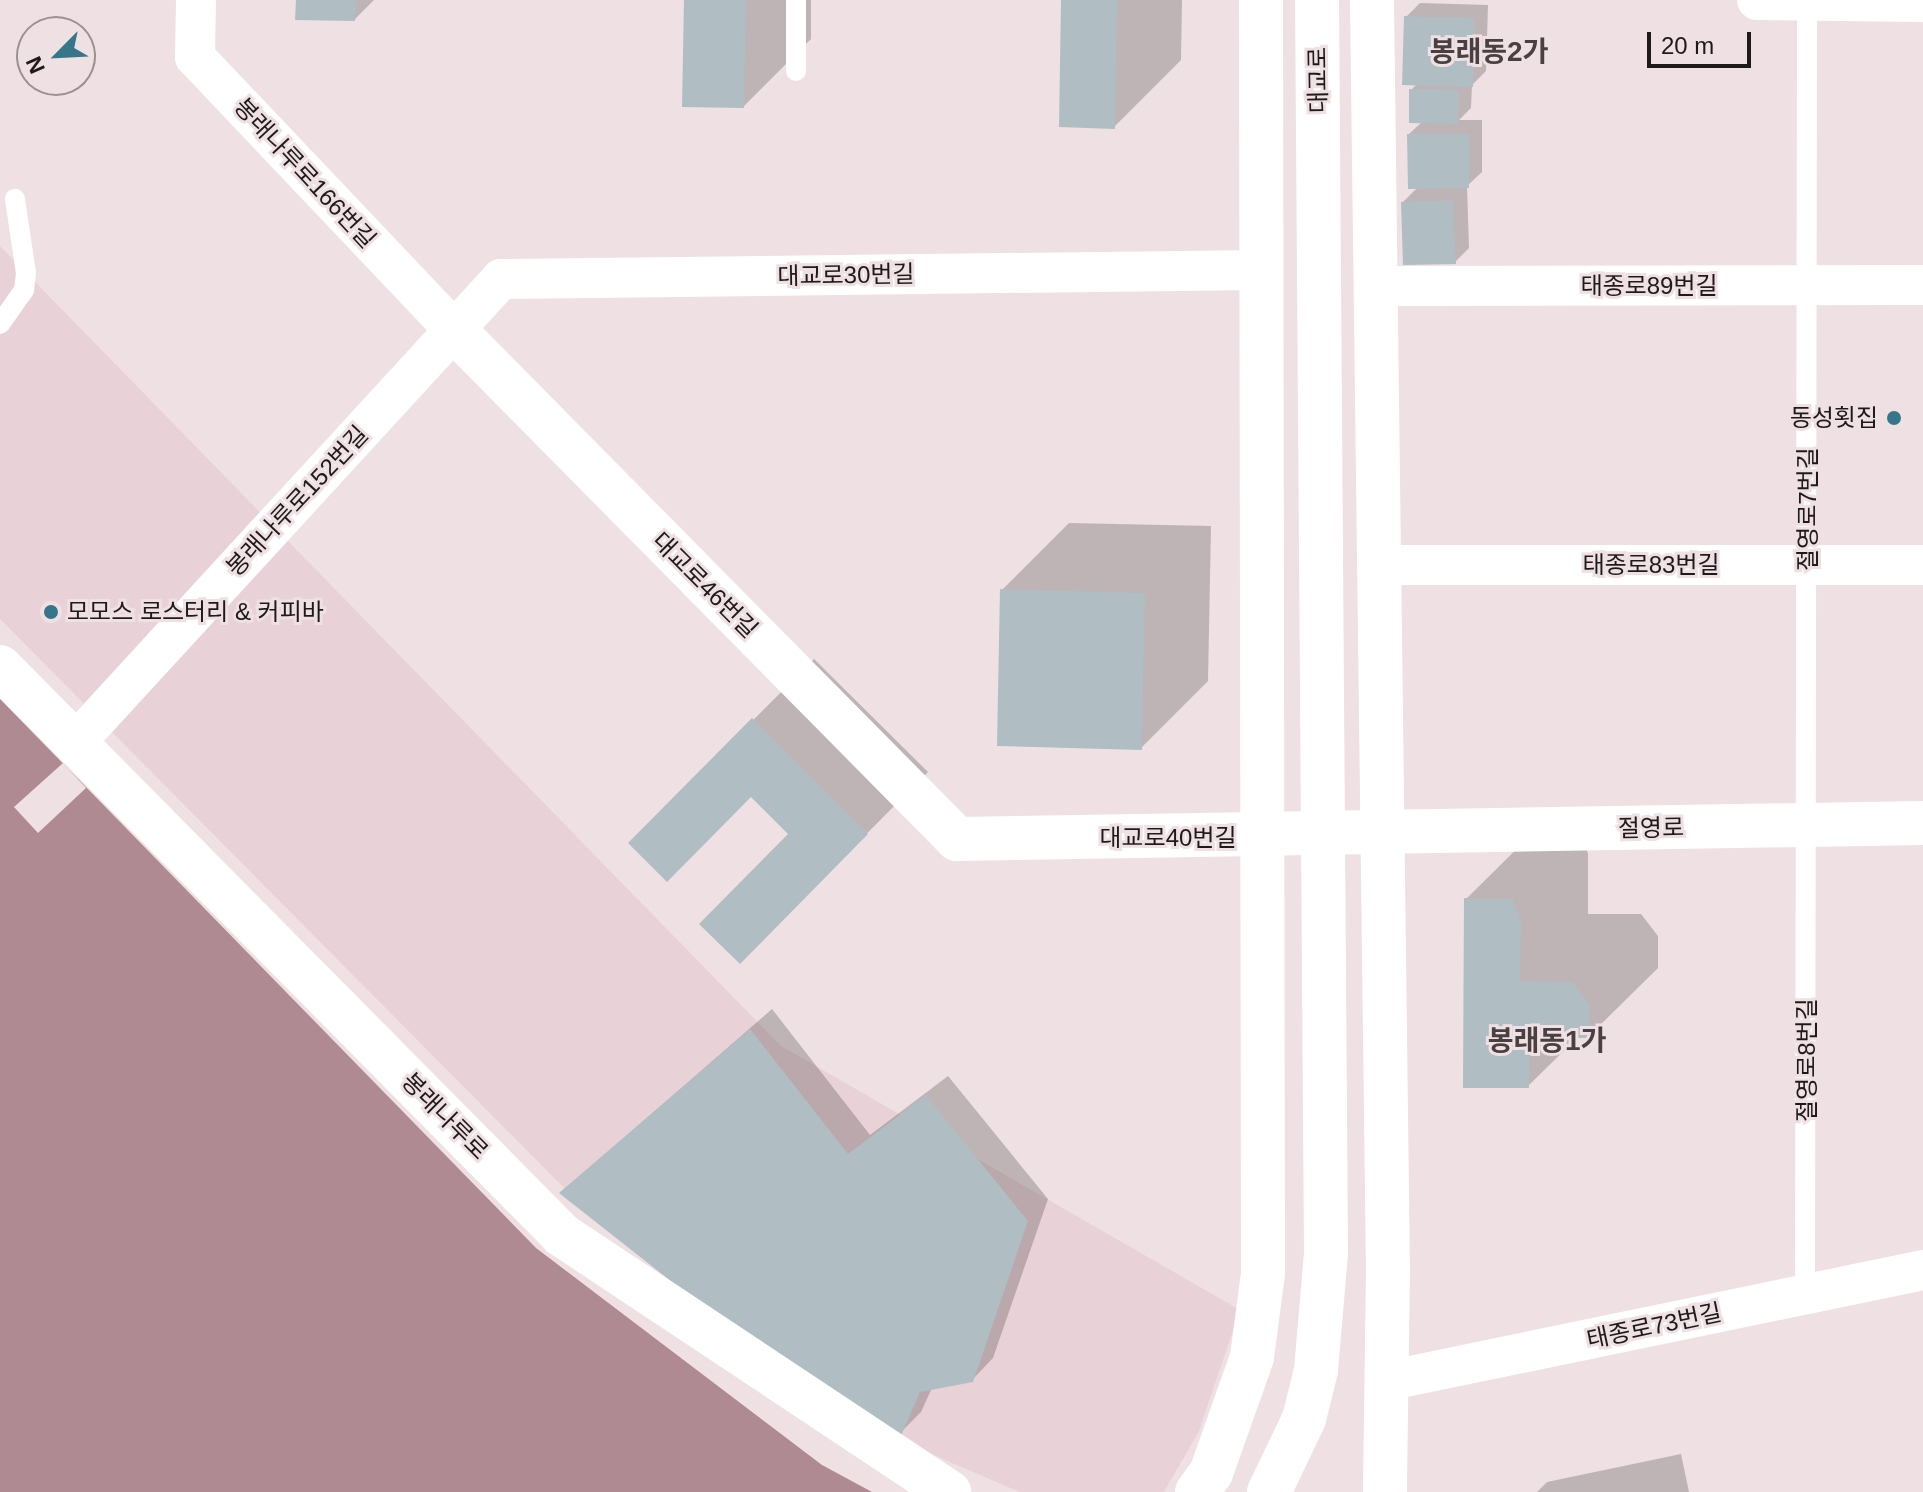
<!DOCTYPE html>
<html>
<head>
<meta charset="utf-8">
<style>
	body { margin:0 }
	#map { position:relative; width:1923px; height:1492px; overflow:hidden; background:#eee0e3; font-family:Arial,"Noto Sans KR",sans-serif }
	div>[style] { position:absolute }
	.built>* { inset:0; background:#e9d2d7 }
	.water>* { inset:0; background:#af8a92 }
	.pier>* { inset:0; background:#eee0e3 }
	.shadow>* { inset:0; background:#0003 }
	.building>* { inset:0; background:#b0bdc2 }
	.service>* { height:20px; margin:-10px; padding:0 10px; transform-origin:10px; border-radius:10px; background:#fff }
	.minor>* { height:40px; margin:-20px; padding:0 20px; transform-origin:20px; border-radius:20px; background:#fff }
	.tertiary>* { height:44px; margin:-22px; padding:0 22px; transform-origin:22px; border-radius:22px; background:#fff }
	.secondary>* { height:44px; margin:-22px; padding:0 22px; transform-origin:22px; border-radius:22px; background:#fff }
	.dots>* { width:22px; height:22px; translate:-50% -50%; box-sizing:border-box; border:4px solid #eee0e3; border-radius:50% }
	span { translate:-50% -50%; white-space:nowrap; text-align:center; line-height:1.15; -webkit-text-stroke:6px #eee0e3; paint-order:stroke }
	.street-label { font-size:24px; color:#1e191a }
	.poi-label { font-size:24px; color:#1e191a }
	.right { translate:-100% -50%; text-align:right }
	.left { translate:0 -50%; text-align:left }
	.quarter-label { font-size:28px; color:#4a3f41; font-weight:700 }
	.north { position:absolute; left:16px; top:16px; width:80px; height:80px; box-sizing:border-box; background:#eee0e3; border:2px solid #9b9093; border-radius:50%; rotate:246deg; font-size:22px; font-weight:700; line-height:32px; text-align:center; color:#1e191a }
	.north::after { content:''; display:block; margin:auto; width:28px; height:36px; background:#36768a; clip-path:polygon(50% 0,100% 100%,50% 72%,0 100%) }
	.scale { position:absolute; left:1647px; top:32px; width:104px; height:36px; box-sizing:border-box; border:4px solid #1e191a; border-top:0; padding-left:10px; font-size:24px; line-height:28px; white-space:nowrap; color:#1e191a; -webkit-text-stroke:6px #eee0e3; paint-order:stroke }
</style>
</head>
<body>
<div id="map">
	<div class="built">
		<i style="clip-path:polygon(0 246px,781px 1046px,1240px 1310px,1199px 1431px,1164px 1492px,1020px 1492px,847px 1418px,581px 1205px,0 619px)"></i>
	</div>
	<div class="water">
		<i style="clip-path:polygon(0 699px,536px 1248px,822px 1465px,872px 1492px,0 1492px)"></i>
	</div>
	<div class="pier">
		<i style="clip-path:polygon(63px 763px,86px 788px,38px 833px,14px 807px)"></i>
	</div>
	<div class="shadow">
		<i style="clip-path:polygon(298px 0,374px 0,355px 19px)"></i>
		<i style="clip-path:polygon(686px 0,811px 0,811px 39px,744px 106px)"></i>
		<i style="clip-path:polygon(1063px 0,1182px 0,1181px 60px,1114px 127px)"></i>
		<i style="clip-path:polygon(1420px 3px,1488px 5px,1486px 71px,1472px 85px,1471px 108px,1459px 120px,1482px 120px,1482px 172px,1467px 186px,1469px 248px,1455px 262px,1403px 202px,1419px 186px,1409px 134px,1422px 122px,1411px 90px,1418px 83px,1406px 17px)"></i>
		<i style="clip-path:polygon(1069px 523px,1211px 526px,1208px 681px,1141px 748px,1002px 590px)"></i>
		<i style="clip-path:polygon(814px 659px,928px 772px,740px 961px,791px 834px,751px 794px,631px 843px)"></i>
		<i style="clip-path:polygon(1535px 831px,1581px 831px,1588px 854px,1588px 914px,1641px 914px,1658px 936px,1658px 968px,1589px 1036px,1579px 1036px,1528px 1086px,1466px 899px)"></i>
		<i style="clip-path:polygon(772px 1009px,870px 1135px,948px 1076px,1048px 1199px,993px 1358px,972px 1380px,932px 1388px,921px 1412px,900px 1433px,562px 1192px)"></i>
		<i style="clip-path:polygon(1681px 1454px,1689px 1492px,1537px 1492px,1547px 1482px)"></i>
	</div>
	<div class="building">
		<i style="clip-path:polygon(296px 0,356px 0,355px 21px,295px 20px)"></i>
		<i style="clip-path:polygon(684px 0,746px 0,744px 108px,682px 107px)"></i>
		<i style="clip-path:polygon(1061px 0,1117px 0,1115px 129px,1059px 127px)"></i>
		<i style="clip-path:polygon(1404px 16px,1475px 18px,1473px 87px,1402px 85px)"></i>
		<i style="clip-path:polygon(1409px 89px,1459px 90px,1458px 124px,1409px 123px)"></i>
		<i style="clip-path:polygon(1407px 134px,1469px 134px,1469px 188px,1408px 189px)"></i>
		<i style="clip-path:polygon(1453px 200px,1456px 264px,1403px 265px,1401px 202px)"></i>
		<i style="clip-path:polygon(1000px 589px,1145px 593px,1142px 750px,997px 746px)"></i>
		<i style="clip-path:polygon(752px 718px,868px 834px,740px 964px,699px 924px,788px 834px,751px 797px,667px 882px,628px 843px)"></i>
		<i style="clip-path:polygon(1464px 898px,1513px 899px,1521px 923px,1520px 981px,1573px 982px,1590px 1005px,1590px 1038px,1529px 1038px,1529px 1088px,1463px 1088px)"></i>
		<i style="clip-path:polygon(750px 1029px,848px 1154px,926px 1095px,1028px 1221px,973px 1382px,920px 1392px,901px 1436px,672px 1282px,559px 1193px)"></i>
	</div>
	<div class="service">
		<i style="left:796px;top:71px;width:71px;rotate:-90deg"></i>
		<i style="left:0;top:324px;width:42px;rotate:-54.8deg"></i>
		<i style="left:24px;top:290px;width:17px;rotate:-83deg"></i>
		<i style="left:26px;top:273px;width:75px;rotate:-98.5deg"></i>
		<i style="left:1805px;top:1294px;width:1294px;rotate:-89.91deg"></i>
	</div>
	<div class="minor">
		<i style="left:196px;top:0;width:57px;rotate:91deg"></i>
		<i style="left:195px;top:57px;width:376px;rotate:46.5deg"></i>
		<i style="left:1757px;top:0;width:166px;rotate:0.7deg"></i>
		<i style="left:1375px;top:286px;width:548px;rotate:-0.1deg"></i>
		<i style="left:1378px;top:565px;width:545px"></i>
		<i style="left:75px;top:743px;width:630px;rotate:-47.44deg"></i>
		<i style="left:501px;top:279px;width:761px;rotate:-0.68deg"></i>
		<i style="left:1386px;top:1381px;width:548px;rotate:-11.68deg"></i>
	</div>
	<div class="tertiary">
		<i style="left:0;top:667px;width:799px;rotate:45.3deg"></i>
		<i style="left:562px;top:1235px;width:465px;rotate:33.6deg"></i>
	</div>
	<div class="secondary">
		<i style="left:1372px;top:0;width:1270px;rotate:89.28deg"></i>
		<i style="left:1388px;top:1270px;width:222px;rotate:90.8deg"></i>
		<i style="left:454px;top:330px;width:716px;rotate:45.34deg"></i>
		<i style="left:957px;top:839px;width:966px;rotate:-0.95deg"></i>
		<i style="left:1197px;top:1492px;width:24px;rotate:-54deg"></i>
		<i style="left:1211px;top:1473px;width:123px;rotate:-70.5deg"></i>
		<i style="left:1252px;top:1357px;width:85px;rotate:-82.5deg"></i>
		<i style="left:1263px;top:1273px;width:1273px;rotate:-90.09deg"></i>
		<i style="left:1269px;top:1492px;width:81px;rotate:-64.4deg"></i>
		<i style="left:1304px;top:1419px;width:50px;rotate:-76.2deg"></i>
		<i style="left:1316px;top:1370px;width:117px;rotate:-85.1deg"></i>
		<i style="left:1326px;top:1253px;width:1253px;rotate:-90.41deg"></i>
	</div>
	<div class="dots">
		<i style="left:1894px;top:418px;background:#36768a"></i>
		<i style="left:51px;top:612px;background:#36768a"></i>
	</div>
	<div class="street-label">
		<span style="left:1318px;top:80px;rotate:-91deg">대교로</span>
		<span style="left:305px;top:173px;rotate:47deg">봉래나루로166번길</span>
		<span style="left:846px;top:275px;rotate:-1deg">대교로30번길</span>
		<span style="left:1649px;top:286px">태종로89번길</span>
		<span style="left:297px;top:501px;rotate:-47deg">봉래나루로152번길</span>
		<span style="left:1808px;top:509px;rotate:-90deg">절영로7번길</span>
		<span style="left:1651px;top:565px">태종로83번길</span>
		<span style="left:705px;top:585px;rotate:45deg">대교로46번길</span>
		<span style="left:1651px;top:828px;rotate:-1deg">절영로</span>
		<span style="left:1168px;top:838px">대교로40번길</span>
		<span style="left:1807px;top:1060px;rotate:-90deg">절영로8번길</span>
		<span style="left:445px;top:1116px;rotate:45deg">봉래나루로</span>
		<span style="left:1654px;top:1326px;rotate:-12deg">태종로73번길</span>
	</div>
	<div class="poi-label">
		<span class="right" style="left:1878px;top:418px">동성횟집</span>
		<span class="left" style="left:67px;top:612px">모모스 로스터리 &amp; 커피바</span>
	</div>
	<div class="quarter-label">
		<span style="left:1489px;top:52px">봉래동2가</span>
		<span style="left:1547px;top:1041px">봉래동1가</span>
	</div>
	<div class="north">N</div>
	<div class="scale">20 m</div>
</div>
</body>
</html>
